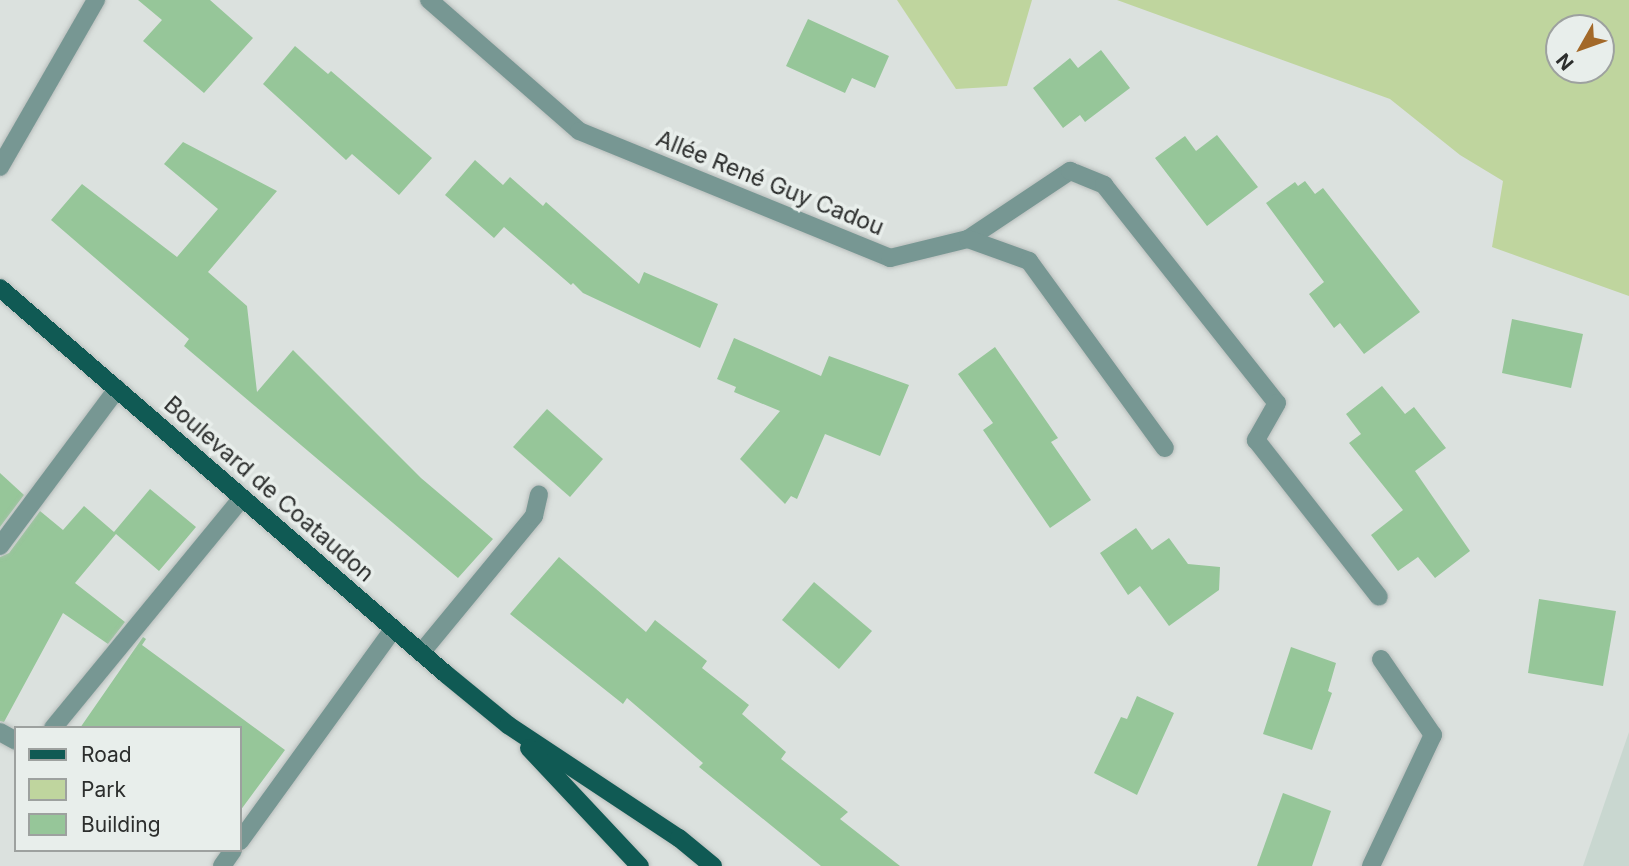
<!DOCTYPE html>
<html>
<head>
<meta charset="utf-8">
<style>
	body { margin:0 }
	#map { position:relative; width:1629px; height:866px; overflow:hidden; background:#dbe1de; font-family:Inter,sans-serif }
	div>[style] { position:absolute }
	.built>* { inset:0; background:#c9d7d0 }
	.green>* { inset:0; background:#bfd59e }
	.building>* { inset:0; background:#96c699 }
	.roads { filter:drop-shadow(0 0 2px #b8bdbb) drop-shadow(0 0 2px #b8bdbb) }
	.minor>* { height:18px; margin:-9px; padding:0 9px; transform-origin:9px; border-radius:9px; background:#779793 }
	.major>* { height:18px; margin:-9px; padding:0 9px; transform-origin:9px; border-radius:9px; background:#105a54 }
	span { translate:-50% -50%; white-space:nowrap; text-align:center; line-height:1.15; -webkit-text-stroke:7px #e8eeeb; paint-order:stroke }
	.street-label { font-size:23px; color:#2c2e2d }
	.legend { position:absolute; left:14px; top:726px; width:228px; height:126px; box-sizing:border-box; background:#e8eeeb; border:2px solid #9da19f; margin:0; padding:9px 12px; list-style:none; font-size:21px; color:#2c2e2d }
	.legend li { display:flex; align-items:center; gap:14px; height:35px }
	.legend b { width:35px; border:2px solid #9da19f }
	.north { position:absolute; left:1545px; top:14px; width:70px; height:70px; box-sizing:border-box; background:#e8eeeb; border:2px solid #9da19f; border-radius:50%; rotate:230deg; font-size:19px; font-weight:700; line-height:28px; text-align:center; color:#2c2e2d }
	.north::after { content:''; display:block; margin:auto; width:24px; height:32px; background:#a36929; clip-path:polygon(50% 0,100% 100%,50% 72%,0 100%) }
</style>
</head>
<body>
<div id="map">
	<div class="built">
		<i style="clip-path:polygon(1629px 732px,1629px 866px,1583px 866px)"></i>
	</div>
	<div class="green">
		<i style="clip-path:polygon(897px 0,1032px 0,1007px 86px,956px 89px)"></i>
		<i style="clip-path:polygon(evenodd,1117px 0,1629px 0,1629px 296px,1492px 247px,1503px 181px,1460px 155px,1390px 99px,1117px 0,1601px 28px,1601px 70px,1559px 70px,1559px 28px,1601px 28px)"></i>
	</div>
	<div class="building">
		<i style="clip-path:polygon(138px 0,210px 0,253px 38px,204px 93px,143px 41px,162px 20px)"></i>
		<i style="clip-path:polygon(808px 19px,889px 56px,875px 88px,852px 78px,845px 93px,786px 66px)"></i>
		<i style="clip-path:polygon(295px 46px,328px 74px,331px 71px,432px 158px,399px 195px,352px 154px,346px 160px,263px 84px)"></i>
		<i style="clip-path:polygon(1101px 50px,1130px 88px,1085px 122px,1080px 115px,1063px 128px,1033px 88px,1070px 58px,1078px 68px)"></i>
		<i style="clip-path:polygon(1217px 135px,1258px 187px,1207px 226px,1155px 158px,1185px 136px,1196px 151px)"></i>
		<i style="clip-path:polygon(183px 142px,277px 191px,208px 272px,247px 306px,257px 392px,293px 350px,421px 478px,493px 539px,458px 578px,184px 346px,189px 339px,51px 220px,82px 184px,177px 257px,218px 209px,164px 164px)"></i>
		<i style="clip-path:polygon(475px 160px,503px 185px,510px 177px,543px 206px,546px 202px,639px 284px,644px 272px,718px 304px,700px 348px,583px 293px,573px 283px,571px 285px,504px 227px,494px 238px,445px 195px)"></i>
		<i style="clip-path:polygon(1305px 181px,1315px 194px,1323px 188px,1420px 312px,1364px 354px,1340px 323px,1334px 328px,1309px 294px,1324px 282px,1266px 203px,1295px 182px,1298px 186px)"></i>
		<i style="clip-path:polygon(1512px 319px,1583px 334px,1571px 388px,1502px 373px)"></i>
		<i style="clip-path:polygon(734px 338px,821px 376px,829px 356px,909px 385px,880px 456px,825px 434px,797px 499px,791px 496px,785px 504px,740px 459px,780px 411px,734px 392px,736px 387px,717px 379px)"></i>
		<i style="clip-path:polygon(995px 347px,1058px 438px,1051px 442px,1091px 500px,1050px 528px,983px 430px,993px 423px,958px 374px)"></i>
		<i style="clip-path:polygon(1382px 386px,1405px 414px,1414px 407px,1446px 448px,1415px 471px,1470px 551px,1435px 578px,1418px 557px,1398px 571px,1371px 535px,1403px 510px,1349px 443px,1361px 434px,1346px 414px)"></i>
		<i style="clip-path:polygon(547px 409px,603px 459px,570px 497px,513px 447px)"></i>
		<i style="clip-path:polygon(0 473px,24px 495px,0 527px)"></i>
		<i style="clip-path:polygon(150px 489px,196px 527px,159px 571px,116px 534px,75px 583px,125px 622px,108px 644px,63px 613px,4px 722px,0 721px,0 557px,9px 553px,40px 511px,63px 530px,84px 506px,114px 532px)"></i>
		<i style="clip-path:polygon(1136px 528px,1152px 550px,1169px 538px,1188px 564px,1220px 567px,1219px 590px,1169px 626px,1140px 586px,1128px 595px,1100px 553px)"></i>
		<i style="clip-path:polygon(559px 557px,646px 632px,655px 620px,707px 661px,702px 668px,749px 705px,742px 714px,786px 752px,781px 759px,848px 812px,840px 819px,900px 866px,821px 866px,699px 767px,703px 763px,627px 698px,623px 704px,510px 614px)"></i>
		<i style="clip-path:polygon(814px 582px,872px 631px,839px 669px,782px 620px)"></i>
		<i style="clip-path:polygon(1539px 599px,1616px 611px,1603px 686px,1528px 673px)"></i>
		<i style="clip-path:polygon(143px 637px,146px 639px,142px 645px,285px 750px,240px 811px,240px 728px,80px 728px)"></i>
		<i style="clip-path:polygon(1291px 647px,1336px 663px,1328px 691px,1332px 693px,1312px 750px,1263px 734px)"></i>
		<i style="clip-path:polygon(1137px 696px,1174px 713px,1137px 795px,1094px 773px,1121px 717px,1127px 719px)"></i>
		<i style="clip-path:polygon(1283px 793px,1331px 811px,1312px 866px,1257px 866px)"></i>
	</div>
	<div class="roads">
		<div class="minor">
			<i style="left:429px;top:0;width:199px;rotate:41.1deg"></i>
			<i style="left:579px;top:131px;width:336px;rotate:22.2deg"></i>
			<i style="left:890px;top:258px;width:80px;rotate:-13.7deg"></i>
			<i style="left:968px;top:239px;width:123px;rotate:-33.7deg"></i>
			<i style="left:1070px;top:171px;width:37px;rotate:22deg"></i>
			<i style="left:1104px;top:185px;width:278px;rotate:51.6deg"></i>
			<i style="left:1277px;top:403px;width:43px;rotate:119.6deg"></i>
			<i style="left:1256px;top:440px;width:199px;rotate:51.9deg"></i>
			<i style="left:0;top:167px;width:193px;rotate:-60.1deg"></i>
			<i style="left:968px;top:239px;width:65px;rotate:19.8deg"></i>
			<i style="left:1029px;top:261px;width:231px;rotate:54deg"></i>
			<i style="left:0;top:546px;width:196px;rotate:-53.3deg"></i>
			<i style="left:421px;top:653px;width:178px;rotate:-50.5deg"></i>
			<i style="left:534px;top:516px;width:22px;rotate:-77deg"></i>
			<i style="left:53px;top:728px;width:298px;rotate:-50.6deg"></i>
			<i style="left:0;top:732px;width:18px;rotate:29deg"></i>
			<i style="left:240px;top:841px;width:261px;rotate:-54.1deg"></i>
			<i style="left:222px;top:866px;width:19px;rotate:-55deg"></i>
			<i style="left:1371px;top:866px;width:145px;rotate:-64.7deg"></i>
			<i style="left:1433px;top:735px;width:92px;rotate:-124.4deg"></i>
		</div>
		<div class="major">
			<i style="left:0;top:288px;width:591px;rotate:40.89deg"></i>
			<i style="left:447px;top:675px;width:79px;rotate:39.3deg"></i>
			<i style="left:508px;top:725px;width:205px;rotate:33.5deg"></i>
			<i style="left:679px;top:838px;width:44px;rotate:39.5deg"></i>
			<i style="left:529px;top:748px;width:162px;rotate:46.8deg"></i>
		</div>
	</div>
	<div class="street-label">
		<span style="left:770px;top:183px;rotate:22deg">Allée René Guy Cadou</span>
		<span style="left:269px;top:489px;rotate:41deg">Boulevard de Coataudon</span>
	</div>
	<ul class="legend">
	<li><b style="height:9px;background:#105a54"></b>Road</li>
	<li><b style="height:19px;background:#bfd59e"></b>Park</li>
	<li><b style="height:19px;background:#96c699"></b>Building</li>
	</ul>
	<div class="north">N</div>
</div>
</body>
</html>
